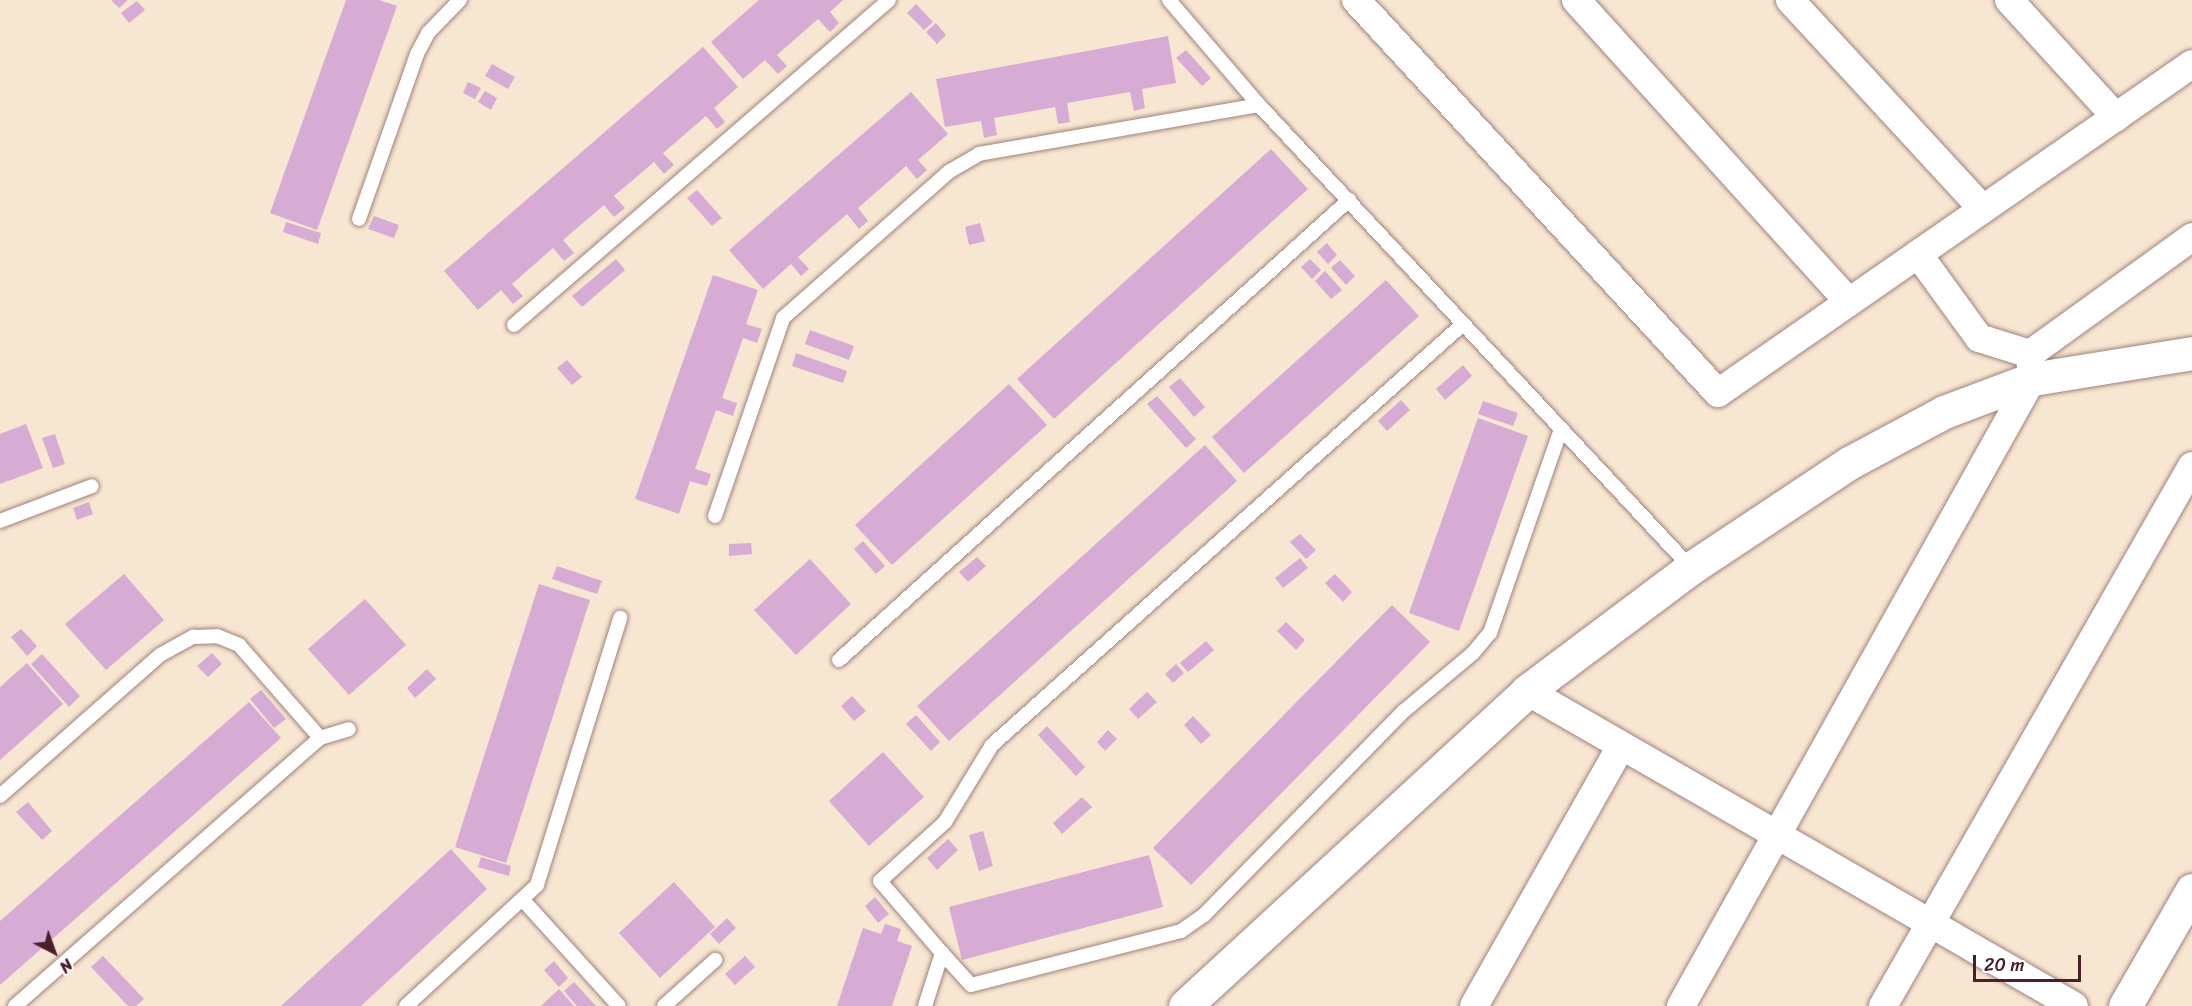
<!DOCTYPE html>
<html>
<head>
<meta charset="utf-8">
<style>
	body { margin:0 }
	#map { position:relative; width:2192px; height:1006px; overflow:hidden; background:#f7e6d1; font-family:Sriracha,sans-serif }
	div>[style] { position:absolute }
	.building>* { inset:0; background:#d6abd4 }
	.roads { filter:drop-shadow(0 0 2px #a0827e) drop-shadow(0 0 2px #a0827e) }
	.service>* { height:14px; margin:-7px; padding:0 7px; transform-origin:7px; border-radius:7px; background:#fff }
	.minor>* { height:28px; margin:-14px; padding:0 14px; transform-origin:14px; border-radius:14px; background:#fff }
	.tertiary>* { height:33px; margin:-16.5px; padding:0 16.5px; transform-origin:16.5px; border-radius:16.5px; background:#fff }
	span { translate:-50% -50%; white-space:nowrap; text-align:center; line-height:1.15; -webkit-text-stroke:4.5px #fff; paint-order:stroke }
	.north { position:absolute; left:24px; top:922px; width:60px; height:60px; -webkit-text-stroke:4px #fff; paint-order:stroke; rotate:139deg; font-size:16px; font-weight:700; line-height:24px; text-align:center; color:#4a1f2b }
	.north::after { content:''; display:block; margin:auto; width:21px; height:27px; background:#4a1f2b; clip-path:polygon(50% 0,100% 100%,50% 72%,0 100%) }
	.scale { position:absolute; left:1973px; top:955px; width:108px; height:27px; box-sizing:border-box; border:3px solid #4a1f2b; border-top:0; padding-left:8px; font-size:18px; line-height:21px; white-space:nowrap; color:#4a1f2b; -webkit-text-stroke:4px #fff; paint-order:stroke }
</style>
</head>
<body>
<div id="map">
	<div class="building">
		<i style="clip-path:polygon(111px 0,128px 0,119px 8px)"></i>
		<i style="clip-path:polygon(346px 0,379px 0,397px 6px,317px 230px,270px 213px)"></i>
		<i style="clip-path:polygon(759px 0,843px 0,830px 12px,839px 23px,830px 32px,818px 19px,777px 55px,787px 66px,778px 74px,765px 60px,743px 79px,711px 42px)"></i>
		<i style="clip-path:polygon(137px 1px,145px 10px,129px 23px,121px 13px)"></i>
		<i style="clip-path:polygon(916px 4px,933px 22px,924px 30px,907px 13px)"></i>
		<i style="clip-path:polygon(936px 23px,946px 35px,937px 44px,926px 32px)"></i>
		<i style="clip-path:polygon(1168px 36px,1176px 83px,1142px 89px,1145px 108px,1134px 111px,1130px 92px,1067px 103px,1070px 122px,1058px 124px,1055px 107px,994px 118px,997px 135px,984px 138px,981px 121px,945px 127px,936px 79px)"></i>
		<i style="clip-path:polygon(703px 47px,738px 87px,714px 108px,725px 122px,717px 129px,706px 116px,663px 153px,674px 165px,664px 174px,654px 162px,614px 196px,625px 208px,614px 217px,604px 205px,563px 240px,574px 253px,564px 261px,553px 248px,512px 284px,523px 296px,513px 304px,501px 290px,478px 310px,444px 271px)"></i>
		<i style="clip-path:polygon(1186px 50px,1211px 78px,1202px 86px,1176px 58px)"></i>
		<i style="clip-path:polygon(492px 64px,515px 77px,508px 89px,485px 76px)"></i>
		<i style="clip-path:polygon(468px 82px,481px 88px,475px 99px,463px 93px)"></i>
		<i style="clip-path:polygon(485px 91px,497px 98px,491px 110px,478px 102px)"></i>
		<i style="clip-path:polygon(911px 92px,948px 134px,918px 160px,927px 170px,917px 179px,906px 166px,858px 208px,868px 221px,859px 229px,847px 214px,798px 257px,809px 269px,801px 276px,791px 264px,763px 289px,729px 250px)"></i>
		<i style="clip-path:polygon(1271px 149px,1308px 189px,1054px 419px,1017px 379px)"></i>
		<i style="clip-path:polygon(697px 190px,722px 218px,712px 226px,687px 198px)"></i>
		<i style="clip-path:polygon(374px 216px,399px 225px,394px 238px,368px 229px)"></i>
		<i style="clip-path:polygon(286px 222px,321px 233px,318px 244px,283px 232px)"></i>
		<i style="clip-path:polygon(980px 223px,985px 241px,969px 245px,965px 227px)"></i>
		<i style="clip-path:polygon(1327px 243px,1337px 255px,1328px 264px,1317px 252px)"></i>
		<i style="clip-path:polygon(616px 259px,625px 270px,582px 307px,572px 296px)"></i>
		<i style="clip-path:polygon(1310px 259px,1321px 270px,1312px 279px,1301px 267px)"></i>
		<i style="clip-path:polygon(1340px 260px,1355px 276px,1346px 285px,1331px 268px)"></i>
		<i style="clip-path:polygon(1325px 271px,1342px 290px,1331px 299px,1315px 281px)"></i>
		<i style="clip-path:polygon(713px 275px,758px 290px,746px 324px,762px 329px,757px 343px,743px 338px,722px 398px,737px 403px,733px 416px,716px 410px,695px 469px,711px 474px,707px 486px,690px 481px,679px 514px,635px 499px)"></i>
		<i style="clip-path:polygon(1386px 280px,1419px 316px,1244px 473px,1212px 437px)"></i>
		<i style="clip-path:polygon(810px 330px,854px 346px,849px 360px,805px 344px)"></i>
		<i style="clip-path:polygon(796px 353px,847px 371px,843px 383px,792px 366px)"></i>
		<i style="clip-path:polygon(567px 360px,582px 377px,572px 385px,557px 368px)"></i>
		<i style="clip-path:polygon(1463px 365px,1472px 376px,1445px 400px,1436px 389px)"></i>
		<i style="clip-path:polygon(1180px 378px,1205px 407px,1194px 417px,1169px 387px)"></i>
		<i style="clip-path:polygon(1009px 384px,1047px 425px,892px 565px,855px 525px)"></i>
		<i style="clip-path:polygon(1157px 396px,1196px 439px,1186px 448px,1147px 404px)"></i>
		<i style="clip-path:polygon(1401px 400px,1410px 410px,1387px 431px,1378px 421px)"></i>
		<i style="clip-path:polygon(1483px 401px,1518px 413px,1513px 426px,1478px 414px)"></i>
		<i style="clip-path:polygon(1478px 418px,1528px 436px,1459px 631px,1409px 613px)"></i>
		<i style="clip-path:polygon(26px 424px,43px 468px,0 484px,0 434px)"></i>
		<i style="clip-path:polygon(55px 434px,65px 464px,53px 468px,42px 438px)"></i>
		<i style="clip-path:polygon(1205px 445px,1237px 481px,949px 741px,917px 706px)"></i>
		<i style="clip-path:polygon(89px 502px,93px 514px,77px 520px,73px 508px)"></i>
		<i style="clip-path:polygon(1300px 534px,1316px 550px,1306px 559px,1290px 542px)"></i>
		<i style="clip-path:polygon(863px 541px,885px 566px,876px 574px,854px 549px)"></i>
		<i style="clip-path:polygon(751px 543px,752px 554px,729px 556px,729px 544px)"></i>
		<i style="clip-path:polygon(977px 557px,986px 566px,968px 582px,959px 572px)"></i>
		<i style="clip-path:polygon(1300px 558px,1308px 568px,1283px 588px,1275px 578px)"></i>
		<i style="clip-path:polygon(810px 559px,851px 604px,796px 655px,754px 610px)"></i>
		<i style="clip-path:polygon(557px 566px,602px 581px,597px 594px,552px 579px)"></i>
		<i style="clip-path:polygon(124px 574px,164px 620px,106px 670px,65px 624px)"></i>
		<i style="clip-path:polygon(1335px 574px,1352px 592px,1343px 602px,1325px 583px)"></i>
		<i style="clip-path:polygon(539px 584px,590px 600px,506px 863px,455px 847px)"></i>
		<i style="clip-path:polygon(365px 599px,406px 645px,349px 695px,308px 649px)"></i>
		<i style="clip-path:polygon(1392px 605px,1430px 642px,1191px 885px,1153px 848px)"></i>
		<i style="clip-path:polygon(1286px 622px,1305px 640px,1296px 650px,1277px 631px)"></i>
		<i style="clip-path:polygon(21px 629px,37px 646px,27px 656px,11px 637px)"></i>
		<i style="clip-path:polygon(1206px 641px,1214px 650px,1188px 672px,1180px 663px)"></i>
		<i style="clip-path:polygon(212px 653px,222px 664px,208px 677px,197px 666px)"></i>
		<i style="clip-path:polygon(42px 654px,80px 696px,69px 707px,31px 664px)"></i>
		<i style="clip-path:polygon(27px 663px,63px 704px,0 760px,0 687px)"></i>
		<i style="clip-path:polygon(1176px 664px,1184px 673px,1173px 683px,1165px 674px)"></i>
		<i style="clip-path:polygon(427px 669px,436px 679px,415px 698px,407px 688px)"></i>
		<i style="clip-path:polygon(261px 690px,286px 719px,274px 728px,250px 699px)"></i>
		<i style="clip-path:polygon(1147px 692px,1157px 702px,1138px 719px,1129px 709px)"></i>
		<i style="clip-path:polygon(852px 696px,866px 711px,854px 721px,841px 706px)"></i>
		<i style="clip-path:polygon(249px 702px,281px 738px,0 985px,0 921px)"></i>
		<i style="clip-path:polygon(916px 715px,940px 742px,931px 751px,906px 724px)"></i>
		<i style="clip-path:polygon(1193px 716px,1211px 735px,1201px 744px,1184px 725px)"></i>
		<i style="clip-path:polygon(1047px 726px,1085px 767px,1076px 776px,1038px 735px)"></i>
		<i style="clip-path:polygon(1108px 730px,1117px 739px,1105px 751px,1097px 742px)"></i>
		<i style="clip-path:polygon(883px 752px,924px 797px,869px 846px,829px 801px)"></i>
		<i style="clip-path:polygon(1082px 797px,1092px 807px,1062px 834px,1053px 823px)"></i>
		<i style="clip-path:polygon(28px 802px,52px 831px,42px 840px,16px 812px)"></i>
		<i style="clip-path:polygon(983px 831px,993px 866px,979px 871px,969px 835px)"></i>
		<i style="clip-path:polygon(948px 839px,958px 850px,937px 870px,927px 858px)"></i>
		<i style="clip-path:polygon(451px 849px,487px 889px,361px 1006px,281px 1006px)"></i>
		<i style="clip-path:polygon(1149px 855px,1163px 907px,962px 960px,949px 907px)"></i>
		<i style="clip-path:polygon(481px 857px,511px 866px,509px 876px,478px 867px)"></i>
		<i style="clip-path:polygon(674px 882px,715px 927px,660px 978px,619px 933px)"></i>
		<i style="clip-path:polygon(875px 897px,889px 914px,878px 923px,865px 906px)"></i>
		<i style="clip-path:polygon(727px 918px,736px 928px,719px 944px,710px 934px)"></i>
		<i style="clip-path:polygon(885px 924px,901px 929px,897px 941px,912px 946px,892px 1006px,837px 1006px,863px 928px,881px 934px)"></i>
		<i style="clip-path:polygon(103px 956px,144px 999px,136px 1006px,128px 1006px,91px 967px)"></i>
		<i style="clip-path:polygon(745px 956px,755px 967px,735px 985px,725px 974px)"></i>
		<i style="clip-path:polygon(554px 961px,568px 978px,559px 987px,544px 970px)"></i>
		<i style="clip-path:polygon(574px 982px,596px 1006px,577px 1006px,564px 991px)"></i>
		<i style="clip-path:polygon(559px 989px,574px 1006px,541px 1006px)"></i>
	</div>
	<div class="roads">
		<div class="service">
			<i style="left:1169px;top:0;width:138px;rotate:49.4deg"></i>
			<i style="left:1259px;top:105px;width:633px;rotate:46.98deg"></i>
			<i style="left:359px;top:219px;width:175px;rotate:-70.6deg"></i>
			<i style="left:417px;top:54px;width:24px;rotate:-62deg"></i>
			<i style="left:428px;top:33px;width:46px;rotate:-45.9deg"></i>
			<i style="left:514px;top:325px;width:496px;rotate:-40.9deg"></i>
			<i style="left:715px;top:516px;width:209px;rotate:-71deg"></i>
			<i style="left:783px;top:318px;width:222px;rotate:-41.4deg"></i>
			<i style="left:950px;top:171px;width:34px;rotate:-30deg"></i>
			<i style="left:979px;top:154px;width:284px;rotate:-9.9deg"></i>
			<i style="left:0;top:521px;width:98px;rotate:-20.8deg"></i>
			<i style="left:839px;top:660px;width:687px;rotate:-42.05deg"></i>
			<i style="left:0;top:796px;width:213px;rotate:-41.4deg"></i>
			<i style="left:160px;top:655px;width:38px;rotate:-29deg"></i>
			<i style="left:193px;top:637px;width:24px;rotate:-2deg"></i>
			<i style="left:217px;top:636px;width:24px;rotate:22deg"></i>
			<i style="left:239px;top:645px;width:123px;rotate:48.9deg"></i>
			<i style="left:320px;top:738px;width:30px;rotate:-17deg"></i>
			<i style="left:522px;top:899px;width:144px;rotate:47.8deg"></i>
			<i style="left:942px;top:953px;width:43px;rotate:47.8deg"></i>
			<i style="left:971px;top:985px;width:217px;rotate:-14.4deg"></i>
			<i style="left:1181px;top:931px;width:28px;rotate:-35deg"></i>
			<i style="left:1204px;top:915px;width:286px;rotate:-45.6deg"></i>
			<i style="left:1404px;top:711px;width:90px;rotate:-40deg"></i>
			<i style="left:1473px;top:653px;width:26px;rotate:-50deg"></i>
			<i style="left:1490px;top:633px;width:216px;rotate:-70.8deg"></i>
			<i style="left:15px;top:1006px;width:406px;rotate:-41.3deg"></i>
			<i style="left:406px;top:1006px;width:178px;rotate:-42.7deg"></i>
			<i style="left:537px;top:885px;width:280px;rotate:-72.7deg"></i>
			<i style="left:664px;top:1006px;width:69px;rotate:-42deg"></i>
			<i style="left:925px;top:1006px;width:56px;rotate:-72.2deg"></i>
			<i style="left:942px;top:953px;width:95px;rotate:-130.7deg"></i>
			<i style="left:880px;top:881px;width:88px;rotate:-42.2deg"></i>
			<i style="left:945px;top:822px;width:90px;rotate:-58.6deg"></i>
			<i style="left:992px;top:745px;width:632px;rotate:-41.79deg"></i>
		</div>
		<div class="minor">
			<i style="left:1356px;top:0;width:534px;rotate:47.35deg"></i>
			<i style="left:1718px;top:393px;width:577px;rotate:-34.76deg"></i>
			<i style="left:1576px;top:0;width:407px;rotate:47.9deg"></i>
			<i style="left:1790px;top:0;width:284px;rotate:47.3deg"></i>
			<i style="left:2009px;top:0;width:159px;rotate:47.6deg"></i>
			<i style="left:1918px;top:254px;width:104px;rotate:54deg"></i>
			<i style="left:1979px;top:338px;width:53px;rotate:17.4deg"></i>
			<i style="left:1527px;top:691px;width:631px;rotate:29.94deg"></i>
			<i style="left:1474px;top:1006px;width:299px;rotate:-60.5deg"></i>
			<i style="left:1681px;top:1006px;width:719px;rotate:-60.76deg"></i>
			<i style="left:2032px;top:379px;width:25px;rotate:-95deg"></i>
			<i style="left:2030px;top:354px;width:200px;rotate:-35.8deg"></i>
			<i style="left:1883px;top:1006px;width:622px;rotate:-60.22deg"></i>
		</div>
		<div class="tertiary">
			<i style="left:1185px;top:1006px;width:465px;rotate:-42.6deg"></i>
			<i style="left:1527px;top:691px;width:205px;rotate:-36.9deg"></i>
			<i style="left:1691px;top:568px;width:190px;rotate:-33.6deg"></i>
			<i style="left:1849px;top:463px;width:108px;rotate:-28.2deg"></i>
			<i style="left:1944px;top:412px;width:94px;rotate:-20.6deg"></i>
			<i style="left:2032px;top:379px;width:162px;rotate:-9.2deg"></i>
			<i style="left:2125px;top:1006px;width:134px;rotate:-60deg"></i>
		</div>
	</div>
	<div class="north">N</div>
	<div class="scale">20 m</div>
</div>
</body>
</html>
